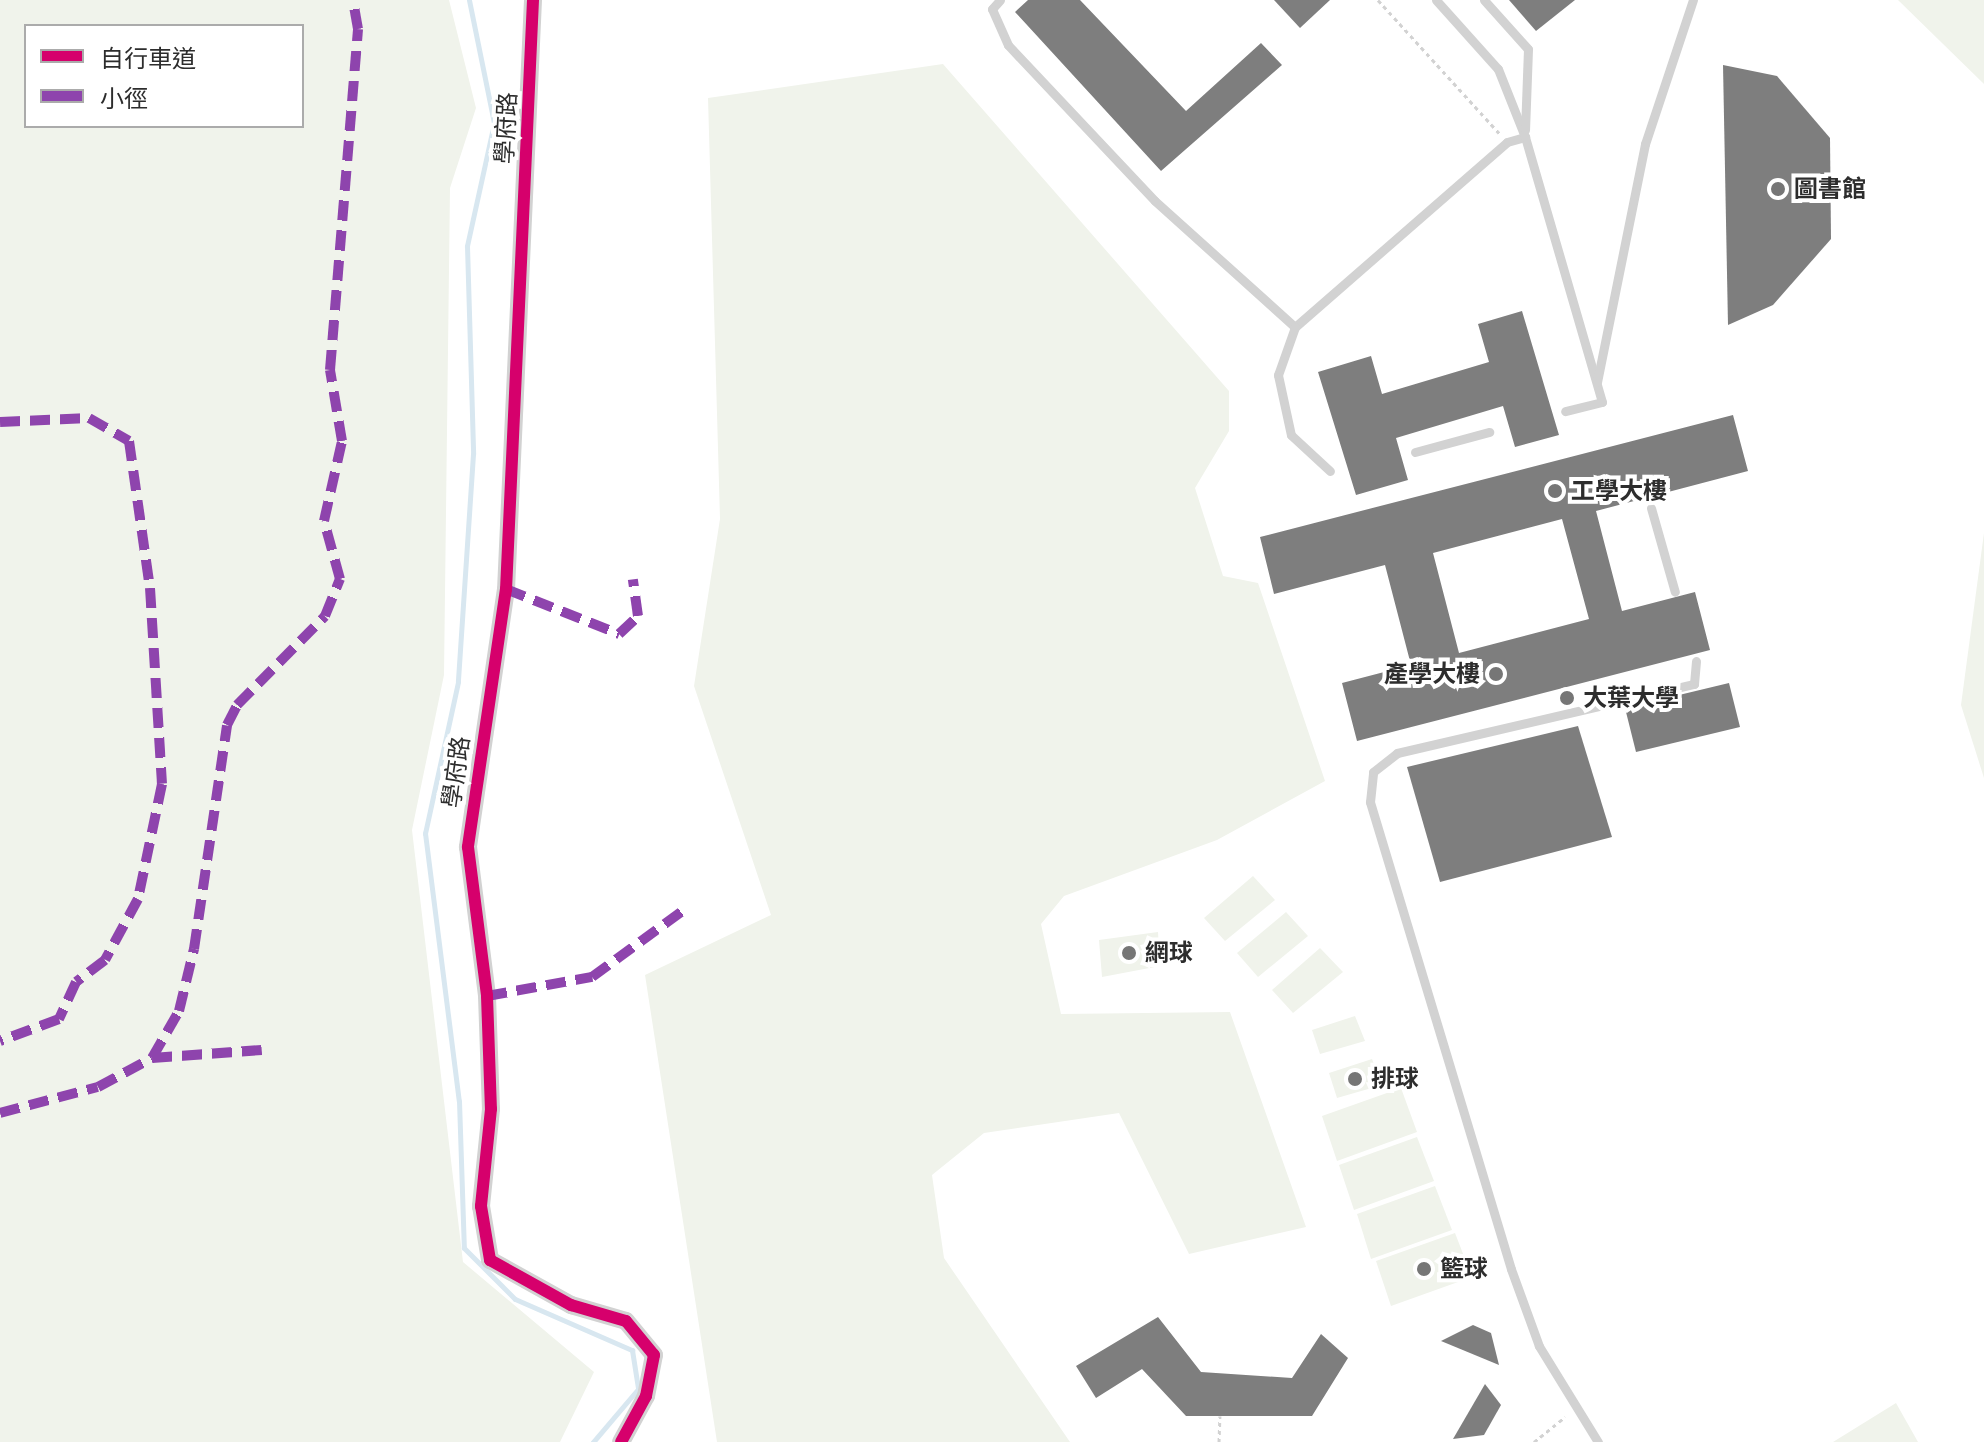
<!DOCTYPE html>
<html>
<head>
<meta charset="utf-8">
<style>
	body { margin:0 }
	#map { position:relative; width:1984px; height:1442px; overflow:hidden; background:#fff; font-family:"IBM Plex Sans","Noto Sans TC",sans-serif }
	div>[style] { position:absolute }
	.green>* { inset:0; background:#f0f3eb }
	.stream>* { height:5px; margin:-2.5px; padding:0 2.5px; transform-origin:2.5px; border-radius:2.5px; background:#d8e7f0 }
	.building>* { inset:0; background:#7e7e7e }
	.path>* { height:3px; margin-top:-1.5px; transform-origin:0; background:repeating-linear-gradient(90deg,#d2d2d2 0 4px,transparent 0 8px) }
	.service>* { height:9px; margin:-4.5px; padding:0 4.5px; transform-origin:4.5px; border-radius:4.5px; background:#d2d2d2 }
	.minor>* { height:18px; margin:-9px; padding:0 9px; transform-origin:9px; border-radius:9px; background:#d2d2d2 }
	.quiet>* { height:10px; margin-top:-5px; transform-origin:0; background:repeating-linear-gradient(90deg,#8e44ad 0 20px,transparent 0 30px) }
	.cycleway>* { height:12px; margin:-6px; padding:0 6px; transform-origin:6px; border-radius:6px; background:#d6006c }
	.dots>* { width:22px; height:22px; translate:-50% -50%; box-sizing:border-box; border:4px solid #fff; border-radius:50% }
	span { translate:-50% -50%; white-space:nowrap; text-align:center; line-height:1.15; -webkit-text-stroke:8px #fff; paint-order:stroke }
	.street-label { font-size:24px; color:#2d2d2d }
	.poi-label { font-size:24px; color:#2d2d2d; font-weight:700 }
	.left { translate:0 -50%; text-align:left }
	.right { translate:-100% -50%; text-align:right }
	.legend { position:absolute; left:24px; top:24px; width:280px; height:104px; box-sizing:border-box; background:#fff; border:2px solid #ababab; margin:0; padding:10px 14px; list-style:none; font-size:24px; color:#2d2d2d }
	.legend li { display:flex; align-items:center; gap:16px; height:40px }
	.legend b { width:40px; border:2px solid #ababab }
</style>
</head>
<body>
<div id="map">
	<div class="green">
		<i style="clip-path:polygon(evenodd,0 0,449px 0,476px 108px,450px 188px,444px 675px,412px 830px,463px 1262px,594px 1372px,560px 1442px,0 1442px,0 0,26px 26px,302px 26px,302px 126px,26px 126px,26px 26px)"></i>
		<i style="clip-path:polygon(1898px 0,1984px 0,1984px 84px)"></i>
		<i style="clip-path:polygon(943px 64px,1229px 391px,1229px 431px,1195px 488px,1223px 576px,1258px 583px,1325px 781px,1217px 840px,1064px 896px,1041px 924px,1061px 1014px,1230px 1012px,1306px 1227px,1189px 1254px,1119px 1113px,984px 1133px,932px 1175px,944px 1258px,1070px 1442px,717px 1442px,645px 975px,771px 915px,694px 686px,720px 519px,708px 98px)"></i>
		<i style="clip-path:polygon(1984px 533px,1984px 778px,1961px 705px)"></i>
		<i style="clip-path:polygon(1253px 876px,1275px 900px,1225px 941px,1204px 918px)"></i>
		<i style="clip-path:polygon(1286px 912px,1308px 936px,1258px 977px,1237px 953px)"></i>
		<i style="clip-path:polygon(1158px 932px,1160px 966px,1102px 977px,1099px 940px)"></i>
		<i style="clip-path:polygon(1320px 948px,1343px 972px,1293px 1013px,1272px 990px)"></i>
		<i style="clip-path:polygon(1355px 1016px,1365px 1041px,1320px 1054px,1312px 1030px)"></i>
		<i style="clip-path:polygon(1372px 1059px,1382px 1085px,1337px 1098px,1329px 1073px)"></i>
		<i style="clip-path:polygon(1401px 1088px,1417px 1132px,1337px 1161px,1322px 1116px)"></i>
		<i style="clip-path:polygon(1417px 1137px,1434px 1181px,1354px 1210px,1339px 1165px)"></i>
		<i style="clip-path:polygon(1435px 1186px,1452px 1230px,1371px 1259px,1357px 1214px)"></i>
		<i style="clip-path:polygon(1455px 1233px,1472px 1277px,1391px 1306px,1376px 1261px)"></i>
		<i style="clip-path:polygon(1896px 1403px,1918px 1442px,1833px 1442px)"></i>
	</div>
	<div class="stream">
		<i style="left:469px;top:0;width:126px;rotate:78.5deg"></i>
		<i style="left:494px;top:123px;width:126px;rotate:102.4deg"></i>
		<i style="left:467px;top:246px;width:208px;rotate:88.3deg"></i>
		<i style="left:473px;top:454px;width:228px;rotate:93.8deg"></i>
		<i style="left:458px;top:682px;width:155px;rotate:102.3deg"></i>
		<i style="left:425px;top:833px;width:270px;rotate:82.8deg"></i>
		<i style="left:459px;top:1101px;width:147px;rotate:88.1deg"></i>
		<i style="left:464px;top:1248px;width:72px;rotate:45deg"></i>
		<i style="left:515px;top:1299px;width:128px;rotate:23.6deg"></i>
		<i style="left:632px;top:1350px;width:39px;rotate:81deg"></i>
		<i style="left:638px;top:1389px;width:70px;rotate:130.3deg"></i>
	</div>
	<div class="building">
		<i style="clip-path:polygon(1028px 0,1080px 0,1186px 111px,1261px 43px,1282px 65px,1161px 171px,1015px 12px)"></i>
		<i style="clip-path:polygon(1274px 0,1330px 0,1300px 28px)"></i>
		<i style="clip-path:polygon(1509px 0,1575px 0,1536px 31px)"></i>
		<i style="clip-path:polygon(1723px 65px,1777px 76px,1830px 138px,1831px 239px,1773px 305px,1728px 325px)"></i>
		<i style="clip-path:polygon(1522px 311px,1559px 435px,1515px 447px,1503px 406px,1396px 438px,1408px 480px,1356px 495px,1318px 372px,1371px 356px,1382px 394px,1489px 362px,1478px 324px)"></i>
		<i style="clip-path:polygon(evenodd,1733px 415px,1748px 471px,1596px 511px,1622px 611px,1695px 592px,1710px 650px,1357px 741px,1342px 683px,1411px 665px,1385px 565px,1274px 594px,1260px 537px,1733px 415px,1562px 519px,1589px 619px,1459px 653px,1433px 553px,1562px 519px)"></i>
		<i style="clip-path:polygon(1729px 683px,1740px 727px,1636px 752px,1625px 708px)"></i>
		<i style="clip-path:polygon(1578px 726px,1612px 837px,1440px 882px,1407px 767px)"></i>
		<i style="clip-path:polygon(1158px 1317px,1201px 1372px,1292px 1378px,1321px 1334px,1348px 1358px,1312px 1416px,1186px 1416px,1142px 1369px,1096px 1398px,1076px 1366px)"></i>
		<i style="clip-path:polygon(1473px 1325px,1491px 1333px,1499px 1365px,1441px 1341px)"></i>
		<i style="clip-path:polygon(1485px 1384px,1501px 1405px,1484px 1435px,1453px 1439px)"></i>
	</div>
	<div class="path">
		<i style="left:1378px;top:0;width:180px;rotate:47.7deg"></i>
		<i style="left:1219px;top:1442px;width:26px;rotate:-88deg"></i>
		<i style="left:1534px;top:1442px;width:40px;rotate:-39deg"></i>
	</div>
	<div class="service">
		<i style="left:1000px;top:0;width:12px;rotate:132deg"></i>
		<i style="left:992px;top:9px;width:39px;rotate:66deg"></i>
		<i style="left:1008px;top:45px;width:214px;rotate:46.7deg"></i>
		<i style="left:1155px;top:201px;width:188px;rotate:42deg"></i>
		<i style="left:1295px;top:327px;width:281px;rotate:-41.1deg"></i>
		<i style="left:1507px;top:142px;width:19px;rotate:-16deg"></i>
		<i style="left:1525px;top:137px;width:276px;rotate:73.8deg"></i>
		<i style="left:1602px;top:402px;width:38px;rotate:166deg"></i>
		<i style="left:1436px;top:0;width:93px;rotate:48.1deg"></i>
		<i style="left:1498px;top:69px;width:73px;rotate:68.3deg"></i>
		<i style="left:1484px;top:0;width:66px;rotate:48.1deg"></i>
		<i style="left:1528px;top:49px;width:81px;rotate:92.1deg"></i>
		<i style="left:1295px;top:327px;width:51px;rotate:109.5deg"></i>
		<i style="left:1278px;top:375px;width:61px;rotate:77.8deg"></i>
		<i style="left:1291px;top:435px;width:53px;rotate:42.7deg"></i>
		<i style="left:1597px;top:382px;width:243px;rotate:-78.6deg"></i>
		<i style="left:1645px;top:144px;width:152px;rotate:-71.6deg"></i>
		<i style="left:1415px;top:452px;width:77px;rotate:-15.1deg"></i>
		<i style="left:1651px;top:508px;width:87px;rotate:74.1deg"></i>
		<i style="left:1598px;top:1442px;width:113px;rotate:-121.6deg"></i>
		<i style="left:1539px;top:1346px;width:82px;rotate:-110deg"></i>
		<i style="left:1511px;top:1269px;width:488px;rotate:-106.8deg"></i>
		<i style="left:1370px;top:802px;width:30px;rotate:-84deg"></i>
		<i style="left:1373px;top:772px;width:31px;rotate:-38deg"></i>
		<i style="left:1397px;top:753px;width:305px;rotate:-13.1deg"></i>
		<i style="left:1694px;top:684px;width:23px;rotate:-85deg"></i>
	</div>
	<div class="minor">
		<i style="left:533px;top:0;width:590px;rotate:92.62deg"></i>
		<i style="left:506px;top:589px;width:261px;rotate:98.4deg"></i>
		<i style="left:468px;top:847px;width:150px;rotate:82.7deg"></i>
		<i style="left:487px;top:996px;width:113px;rotate:88deg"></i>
		<i style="left:491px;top:1109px;width:98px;rotate:95.9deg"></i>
		<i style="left:481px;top:1206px;width:55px;rotate:80.5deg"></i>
		<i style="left:490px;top:1260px;width:93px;rotate:29.1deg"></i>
		<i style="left:571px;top:1305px;width:57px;rotate:16.2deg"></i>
		<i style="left:626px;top:1321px;width:44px;rotate:50.5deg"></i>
		<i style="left:654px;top:1355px;width:42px;rotate:101deg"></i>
		<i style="left:646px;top:1396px;width:52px;rotate:118.5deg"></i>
	</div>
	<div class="quiet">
		<i style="left:0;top:422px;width:89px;rotate:-2.6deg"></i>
		<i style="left:89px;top:418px;width:46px;rotate:29.9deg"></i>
		<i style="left:129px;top:441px;width:148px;rotate:81.9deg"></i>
		<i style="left:150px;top:588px;width:196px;rotate:86.5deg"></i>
		<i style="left:162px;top:784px;width:117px;rotate:101.8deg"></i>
		<i style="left:138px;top:899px;width:69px;rotate:118.4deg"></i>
		<i style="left:105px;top:960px;width:36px;rotate:143deg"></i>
		<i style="left:76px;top:982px;width:41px;rotate:114.7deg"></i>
		<i style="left:59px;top:1019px;width:63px;rotate:159.6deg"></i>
		<i style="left:506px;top:589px;width:122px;rotate:21.7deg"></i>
		<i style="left:619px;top:634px;width:26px;rotate:-43deg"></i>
		<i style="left:638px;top:616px;width:37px;rotate:-98deg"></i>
		<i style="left:487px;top:996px;width:107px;rotate:-10.3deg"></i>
		<i style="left:592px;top:977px;width:114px;rotate:-36.1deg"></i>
		<i style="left:152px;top:1058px;width:110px;rotate:-4.2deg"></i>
		<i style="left:0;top:1113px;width:101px;rotate:-14.9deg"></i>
		<i style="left:98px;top:1087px;width:61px;rotate:-28.2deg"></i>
		<i style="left:152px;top:1058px;width:54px;rotate:-60.1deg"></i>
		<i style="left:179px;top:1011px;width:64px;rotate:-76.4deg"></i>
		<i style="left:194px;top:949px;width:226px;rotate:-81.6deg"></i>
		<i style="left:227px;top:725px;width:22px;rotate:-63deg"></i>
		<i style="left:237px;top:705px;width:125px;rotate:-45.3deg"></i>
		<i style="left:325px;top:616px;width:40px;rotate:-68deg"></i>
		<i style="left:340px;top:579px;width:60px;rotate:-105.4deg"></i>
		<i style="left:324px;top:521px;width:82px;rotate:-77.3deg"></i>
		<i style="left:342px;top:441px;width:72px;rotate:-99.6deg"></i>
		<i style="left:330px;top:370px;width:342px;rotate:-85.3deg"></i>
		<i style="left:358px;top:29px;width:29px;rotate:-100deg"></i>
	</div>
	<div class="cycleway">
		<i style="left:533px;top:0;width:590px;rotate:92.62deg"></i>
		<i style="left:506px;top:589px;width:261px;rotate:98.4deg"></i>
		<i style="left:468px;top:847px;width:150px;rotate:82.7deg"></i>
		<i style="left:487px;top:996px;width:113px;rotate:88deg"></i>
		<i style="left:491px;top:1109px;width:98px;rotate:95.9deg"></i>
		<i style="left:481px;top:1206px;width:55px;rotate:80.5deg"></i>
		<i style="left:490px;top:1260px;width:93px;rotate:29.1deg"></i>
		<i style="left:571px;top:1305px;width:57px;rotate:16.2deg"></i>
		<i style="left:626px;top:1321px;width:44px;rotate:50.5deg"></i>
		<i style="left:654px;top:1355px;width:42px;rotate:101deg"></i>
		<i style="left:646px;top:1396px;width:52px;rotate:118.5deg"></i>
	</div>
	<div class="dots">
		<i style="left:1778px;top:189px;background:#767676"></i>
		<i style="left:1555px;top:491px;background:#767676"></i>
		<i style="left:1496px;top:674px;background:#767676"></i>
		<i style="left:1567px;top:698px;background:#767676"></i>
		<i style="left:1129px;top:953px;background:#767676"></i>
		<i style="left:1355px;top:1079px;background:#767676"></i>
		<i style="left:1424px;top:1269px;background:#767676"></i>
	</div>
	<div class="street-label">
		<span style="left:506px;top:128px;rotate:-87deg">學府路</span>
		<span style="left:456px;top:772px;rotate:-82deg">學府路</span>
	</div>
	<div class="poi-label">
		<span class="left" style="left:1794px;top:189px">圖書館</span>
		<span class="left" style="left:1571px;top:491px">工學大樓</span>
		<span class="right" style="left:1480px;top:674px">產學大樓</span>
		<span class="left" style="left:1583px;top:698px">大葉大學</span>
		<span class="left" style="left:1145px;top:953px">網球</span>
		<span class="left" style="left:1371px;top:1079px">排球</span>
		<span class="left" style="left:1440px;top:1269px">籃球</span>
	</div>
	<ul class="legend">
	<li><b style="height:10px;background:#d6006c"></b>自行車道</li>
	<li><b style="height:10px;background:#8e44ad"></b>小徑</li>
	</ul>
</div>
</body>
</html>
